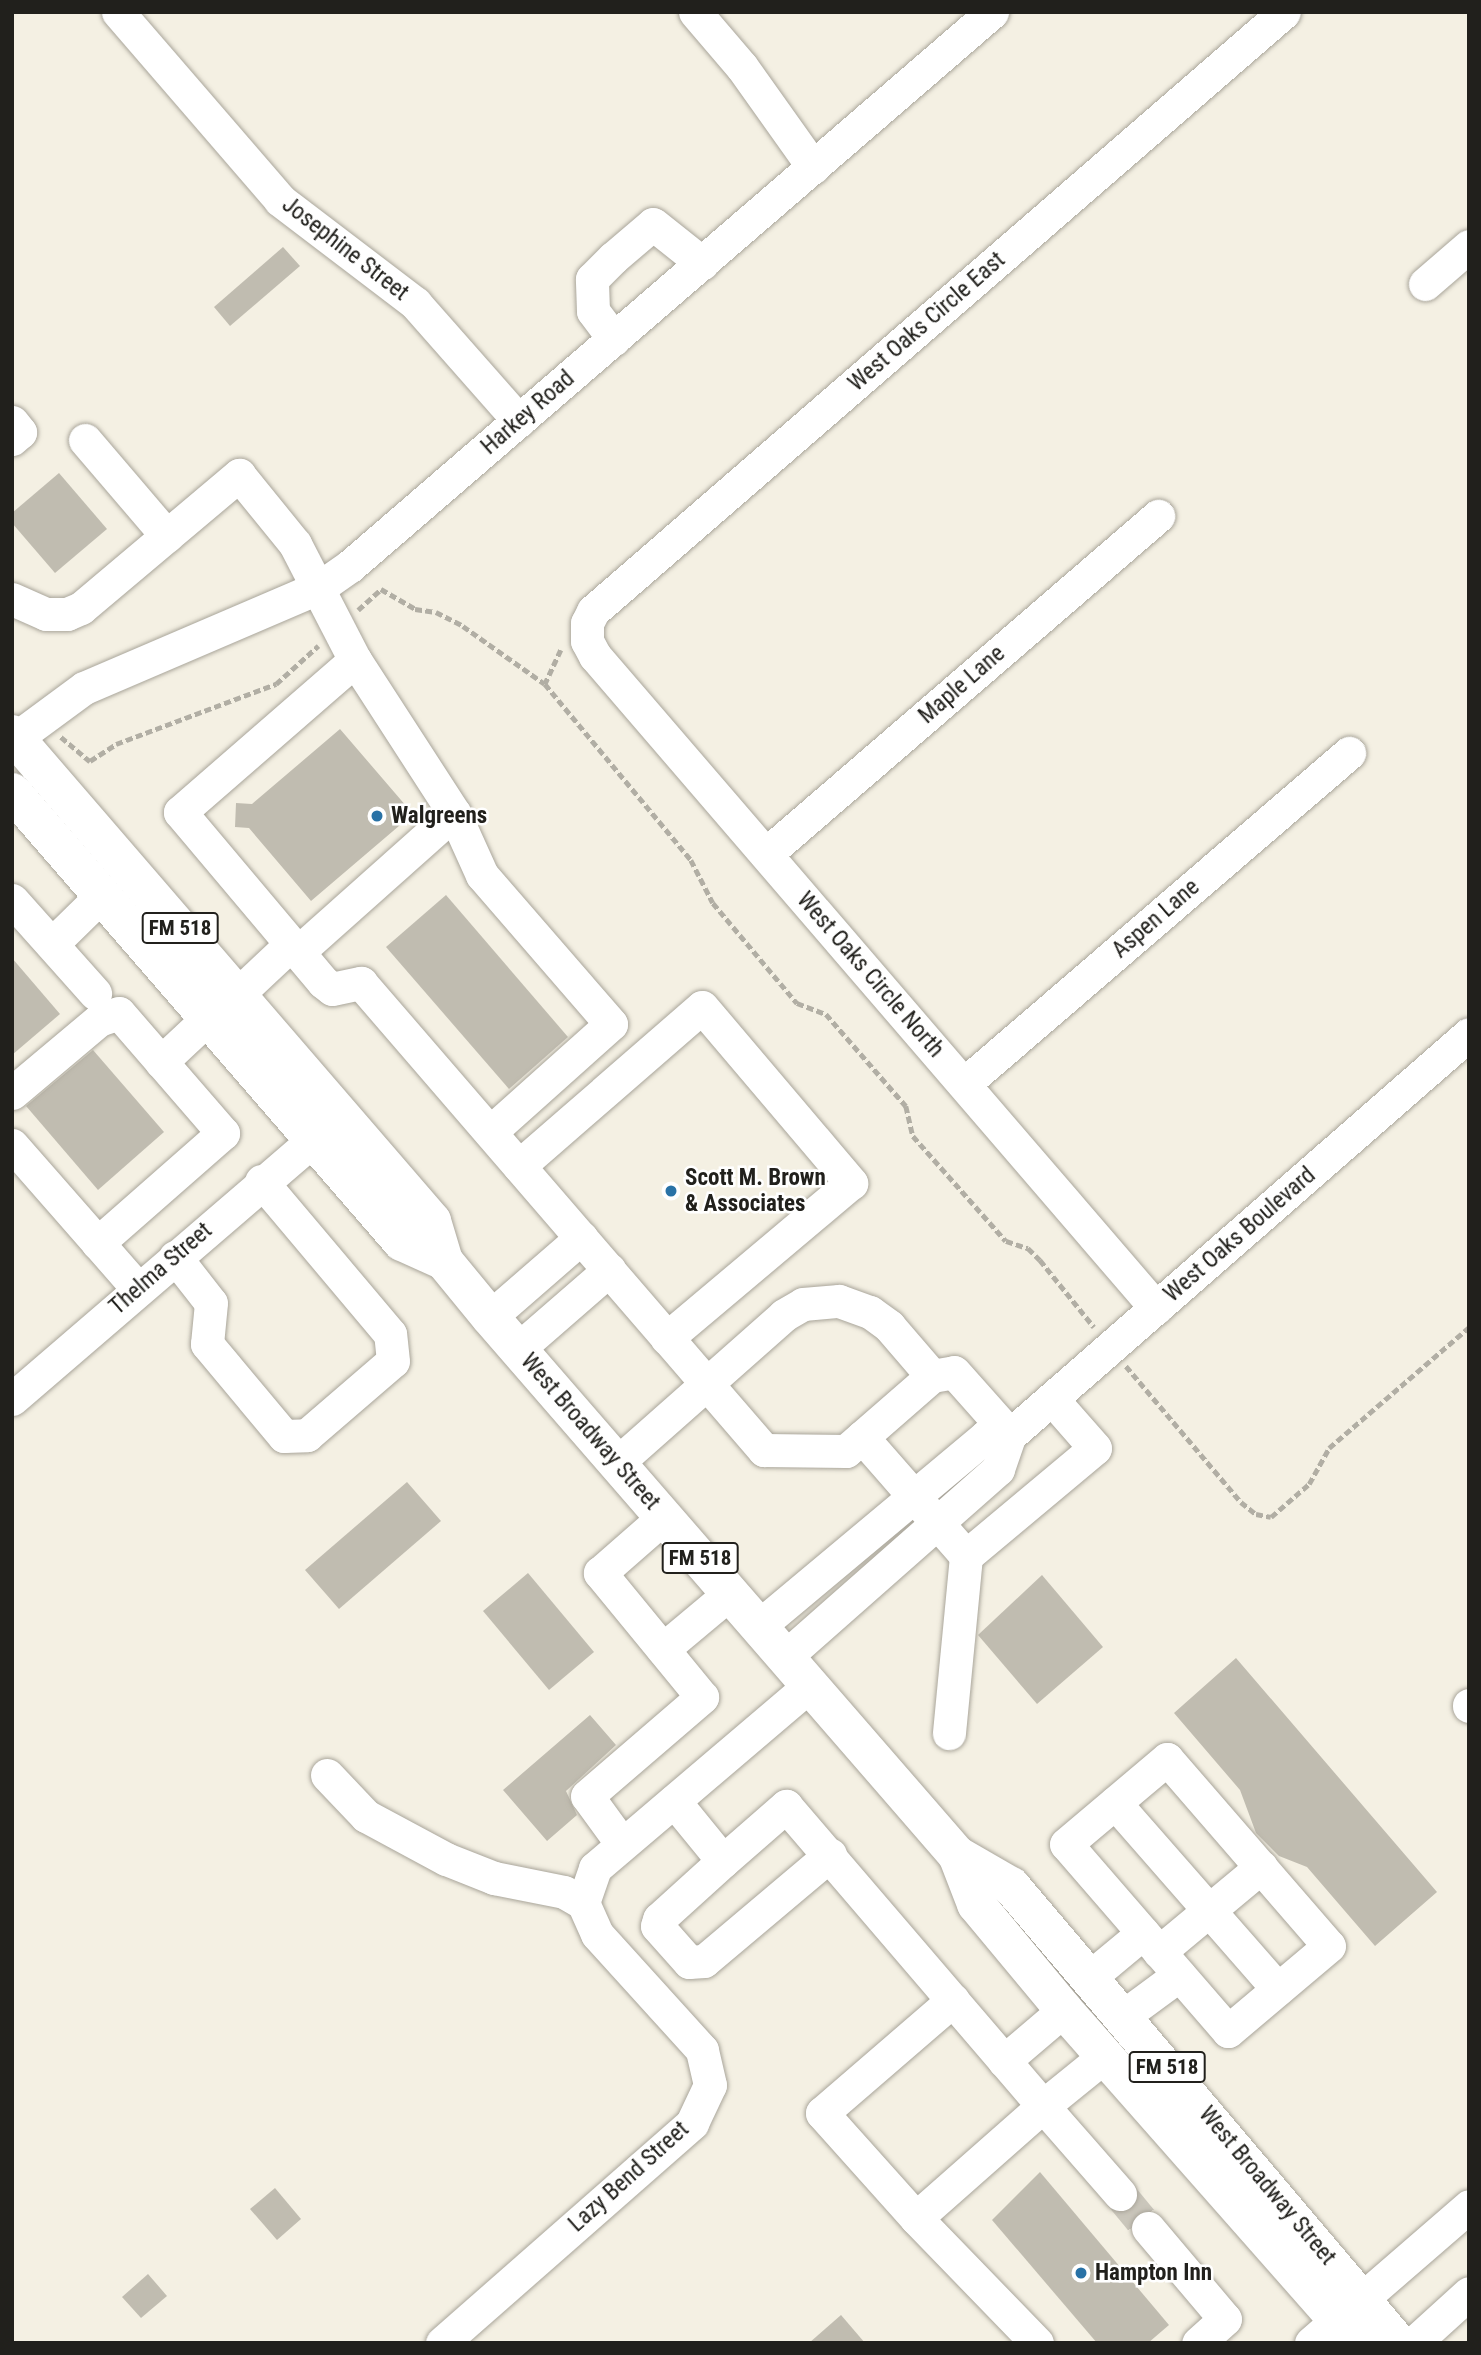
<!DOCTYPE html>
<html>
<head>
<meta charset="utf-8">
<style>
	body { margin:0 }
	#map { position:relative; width:1481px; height:2355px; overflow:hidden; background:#f4f0e3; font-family:"Roboto Condensed",sans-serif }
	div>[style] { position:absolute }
	.building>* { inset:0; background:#c0bcb0 }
	.minor-tunnel>* { height:33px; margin-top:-16.5px; transform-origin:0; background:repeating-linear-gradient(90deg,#cac6bb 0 33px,transparent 0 50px) }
	.path>* { height:4.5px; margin-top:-2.25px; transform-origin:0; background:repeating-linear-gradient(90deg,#b1aea4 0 7px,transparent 0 10.5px) }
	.roads { filter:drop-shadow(0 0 2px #a9a59a) drop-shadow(0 0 2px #a9a59a) }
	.minor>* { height:33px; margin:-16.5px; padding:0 16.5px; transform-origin:16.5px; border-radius:16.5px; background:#fff }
	.major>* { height:38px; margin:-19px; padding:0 19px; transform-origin:19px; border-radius:19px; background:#fff }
	.dots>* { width:19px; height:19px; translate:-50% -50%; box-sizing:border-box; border:4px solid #fff; border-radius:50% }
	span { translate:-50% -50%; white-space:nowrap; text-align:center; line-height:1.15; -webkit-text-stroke:5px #fff; paint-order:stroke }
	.shield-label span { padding:2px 5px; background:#fff; border:2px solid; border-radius:5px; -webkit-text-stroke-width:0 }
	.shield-label { font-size:21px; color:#21201c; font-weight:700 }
	.street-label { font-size:23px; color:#21201c }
	.poi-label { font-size:23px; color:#21201c; font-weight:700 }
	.left { translate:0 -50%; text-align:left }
	.frame { position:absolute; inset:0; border:14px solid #21201c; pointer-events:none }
</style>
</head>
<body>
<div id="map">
	<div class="building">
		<i style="clip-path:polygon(283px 247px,300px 266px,230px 326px,214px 307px)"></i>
		<i style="clip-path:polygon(59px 473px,107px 529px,55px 573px,12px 523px,12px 513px)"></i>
		<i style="clip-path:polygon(340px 729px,413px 814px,311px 901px,249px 828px,235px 827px,236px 803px,252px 804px)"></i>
		<i style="clip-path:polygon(446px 895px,568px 1037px,509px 1089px,386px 947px)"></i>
		<i style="clip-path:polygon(12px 958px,60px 1014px,12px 1055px)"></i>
		<i style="clip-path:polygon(93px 1050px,164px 1132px,98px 1190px,26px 1106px)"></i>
		<i style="clip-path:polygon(407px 1482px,441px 1521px,339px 1609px,305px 1570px)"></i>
		<i style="clip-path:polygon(528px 1573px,594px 1652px,549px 1690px,483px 1611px)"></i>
		<i style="clip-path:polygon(1042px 1575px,1103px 1647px,1037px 1704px,978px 1635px)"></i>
		<i style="clip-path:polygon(1236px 1658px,1437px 1892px,1375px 1946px,1307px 1867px,1279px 1856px,1256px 1833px,1240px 1790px,1174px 1713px)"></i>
		<i style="clip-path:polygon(590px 1715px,616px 1745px,566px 1791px,577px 1815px,547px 1841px,503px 1790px)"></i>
		<i style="clip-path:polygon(1040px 2172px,1169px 2325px,1148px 2343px,1097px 2343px,992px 2220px)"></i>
		<i style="clip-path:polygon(275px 2188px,301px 2219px,277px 2240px,250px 2209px)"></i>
		<i style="clip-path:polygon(148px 2274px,167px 2296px,141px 2318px,122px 2297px)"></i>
		<i style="clip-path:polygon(841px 2315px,865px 2343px,809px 2343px)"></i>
	</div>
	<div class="minor-tunnel">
		<i style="left:1120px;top:2194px;width:44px;rotate:50.5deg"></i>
	</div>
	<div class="path">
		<i style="left:358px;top:610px;width:31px;rotate:-42deg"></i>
		<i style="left:381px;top:589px;width:39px;rotate:30deg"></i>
		<i style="left:415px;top:609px;width:21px;rotate:8deg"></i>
		<i style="left:436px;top:612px;width:30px;rotate:27deg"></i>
		<i style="left:463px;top:626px;width:100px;rotate:35.3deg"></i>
		<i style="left:561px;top:650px;width:38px;rotate:115deg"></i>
		<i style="left:545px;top:684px;width:229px;rotate:50.3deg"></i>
		<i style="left:691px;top:860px;width:48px;rotate:62.9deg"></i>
		<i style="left:713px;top:903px;width:131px;rotate:50deg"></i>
		<i style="left:797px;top:1003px;width:31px;rotate:21deg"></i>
		<i style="left:826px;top:1014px;width:122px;rotate:49deg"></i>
		<i style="left:906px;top:1106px;width:31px;rotate:77deg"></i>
		<i style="left:913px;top:1136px;width:140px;rotate:48.5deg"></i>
		<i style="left:1006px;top:1241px;width:23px;rotate:18deg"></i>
		<i style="left:1028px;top:1248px;width:17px;rotate:45deg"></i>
		<i style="left:1040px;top:1260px;width:86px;rotate:51.1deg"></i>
		<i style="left:61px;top:737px;width:38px;rotate:40deg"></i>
		<i style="left:90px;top:761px;width:31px;rotate:-33deg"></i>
		<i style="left:116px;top:744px;width:171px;rotate:-20.6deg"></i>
		<i style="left:276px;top:684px;width:57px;rotate:-42.1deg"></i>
		<i style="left:1126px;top:1366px;width:178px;rotate:49.8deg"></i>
		<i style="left:1241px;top:1502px;width:19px;rotate:39deg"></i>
		<i style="left:1256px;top:1514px;width:15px;rotate:11deg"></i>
		<i style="left:1271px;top:1517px;width:50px;rotate:-41deg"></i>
		<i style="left:1309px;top:1484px;width:41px;rotate:-60.9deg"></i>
		<i style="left:1329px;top:1448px;width:185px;rotate:-40.8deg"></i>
	</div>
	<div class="roads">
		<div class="minor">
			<i style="left:118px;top:12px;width:248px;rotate:49.2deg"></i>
			<i style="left:280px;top:200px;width:170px;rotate:37.3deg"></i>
			<i style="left:415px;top:303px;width:157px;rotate:48.6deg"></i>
			<i style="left:695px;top:12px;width:72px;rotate:49.5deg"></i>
			<i style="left:742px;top:67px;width:123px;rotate:54.6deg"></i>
			<i style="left:1425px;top:284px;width:58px;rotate:-40.8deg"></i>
			<i style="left:614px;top:339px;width:35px;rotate:-127deg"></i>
			<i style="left:593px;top:311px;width:32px;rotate:-92deg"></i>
			<i style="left:592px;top:279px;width:30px;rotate:-45deg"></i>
			<i style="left:613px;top:258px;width:52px;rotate:-40.4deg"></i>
			<i style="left:653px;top:224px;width:63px;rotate:38.5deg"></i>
			<i style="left:12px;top:422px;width:13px;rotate:51deg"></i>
			<i style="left:20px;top:432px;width:11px;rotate:139deg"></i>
			<i style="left:85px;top:440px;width:126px;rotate:49.5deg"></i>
			<i style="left:12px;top:599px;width:37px;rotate:24deg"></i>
			<i style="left:46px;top:614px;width:21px"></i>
			<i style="left:67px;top:614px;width:15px;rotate:-23deg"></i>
			<i style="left:81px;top:608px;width:207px;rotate:-40.1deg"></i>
			<i style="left:239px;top:475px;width:89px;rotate:50.9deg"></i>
			<i style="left:295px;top:544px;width:131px;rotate:62.7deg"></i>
			<i style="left:355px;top:660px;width:182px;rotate:57.1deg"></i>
			<i style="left:454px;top:813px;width:68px;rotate:65.7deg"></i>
			<i style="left:482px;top:875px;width:197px;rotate:49.1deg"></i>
			<i style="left:611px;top:1024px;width:162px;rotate:138.2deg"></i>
			<i style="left:355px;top:660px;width:232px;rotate:139deg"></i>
			<i style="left:180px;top:812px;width:222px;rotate:49.9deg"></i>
			<i style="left:323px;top:982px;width:11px;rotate:38deg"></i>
			<i style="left:332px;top:989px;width:30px;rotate:-12deg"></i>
			<i style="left:361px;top:983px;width:617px;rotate:49.21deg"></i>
			<i style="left:764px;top:1450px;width:82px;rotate:0.7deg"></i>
			<i style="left:846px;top:1451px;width:114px;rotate:-41.1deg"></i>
			<i style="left:932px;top:1376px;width:22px;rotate:-10deg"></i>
			<i style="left:954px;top:1372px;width:84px;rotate:48.4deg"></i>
			<i style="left:12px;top:741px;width:89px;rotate:-36.4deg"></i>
			<i style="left:84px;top:688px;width:257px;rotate:-23.2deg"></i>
			<i style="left:320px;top:587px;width:37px;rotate:-35deg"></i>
			<i style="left:350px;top:566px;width:848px;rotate:-40.79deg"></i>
			<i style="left:766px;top:854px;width:518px;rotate:-40.77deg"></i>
			<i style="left:12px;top:900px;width:125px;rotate:48.3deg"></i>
			<i style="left:52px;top:944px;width:70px;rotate:-44.4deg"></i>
			<i style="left:298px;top:952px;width:209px;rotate:-41.7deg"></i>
			<i style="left:238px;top:994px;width:73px;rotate:-43.3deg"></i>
			<i style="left:161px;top:1062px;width:64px;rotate:-43.1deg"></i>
			<i style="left:964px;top:1084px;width:508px;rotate:-40.69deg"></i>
			<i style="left:12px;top:1093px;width:114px;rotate:-40deg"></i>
			<i style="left:99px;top:1020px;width:21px;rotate:-19deg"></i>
			<i style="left:119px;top:1013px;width:159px;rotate:49.1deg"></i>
			<i style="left:223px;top:1133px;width:167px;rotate:138.7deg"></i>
			<i style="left:12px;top:1145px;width:191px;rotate:48.8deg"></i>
			<i style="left:519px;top:1166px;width:242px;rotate:-41deg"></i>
			<i style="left:702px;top:1007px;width:231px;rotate:49.7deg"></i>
			<i style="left:851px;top:1183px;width:241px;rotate:139.9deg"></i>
			<i style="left:175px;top:1257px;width:58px;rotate:52deg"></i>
			<i style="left:211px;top:1303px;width:41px;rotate:95.6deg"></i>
			<i style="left:207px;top:1344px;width:120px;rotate:50.1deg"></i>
			<i style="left:284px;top:1436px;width:23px;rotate:-2deg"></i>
			<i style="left:307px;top:1435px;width:113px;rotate:-40.7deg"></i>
			<i style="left:393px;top:1361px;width:27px;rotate:-96deg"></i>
			<i style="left:390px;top:1334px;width:200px;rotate:-130.1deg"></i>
			<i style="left:1156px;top:1308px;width:860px;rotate:-130.71deg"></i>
			<i style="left:595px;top:656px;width:17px;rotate:-118deg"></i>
			<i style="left:587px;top:641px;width:18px;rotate:-90deg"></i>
			<i style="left:587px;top:623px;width:13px;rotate:-63deg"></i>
			<i style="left:593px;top:611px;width:914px;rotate:-40.92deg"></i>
			<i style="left:490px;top:1317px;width:121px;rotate:-41deg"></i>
			<i style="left:518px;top:1349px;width:121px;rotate:-41deg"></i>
			<i style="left:12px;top:1399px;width:394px;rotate:-40.7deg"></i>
			<i style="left:862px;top:1437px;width:158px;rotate:48.8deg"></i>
			<i style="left:966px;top:1556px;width:178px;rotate:95.5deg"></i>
			<i style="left:617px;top:1463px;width:223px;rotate:-41.5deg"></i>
			<i style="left:784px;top:1315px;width:22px;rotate:-30deg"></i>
			<i style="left:803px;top:1304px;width:36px;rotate:-5deg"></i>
			<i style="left:839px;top:1301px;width:33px;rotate:20deg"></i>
			<i style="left:870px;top:1312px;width:24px;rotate:36deg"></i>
			<i style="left:889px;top:1326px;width:66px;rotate:49.3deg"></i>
			<i style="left:966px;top:1556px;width:168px;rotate:-39.9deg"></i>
			<i style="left:1095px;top:1448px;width:65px;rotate:-131.3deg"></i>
			<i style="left:759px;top:1626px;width:296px;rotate:-39.9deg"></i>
			<i style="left:986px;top:1436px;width:24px;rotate:-2deg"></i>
			<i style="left:663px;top:1649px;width:87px;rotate:-39.9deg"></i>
			<i style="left:785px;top:1657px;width:284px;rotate:-41.4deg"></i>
			<i style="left:998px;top:1469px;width:36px;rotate:-71deg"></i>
			<i style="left:1010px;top:1435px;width:609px;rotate:-41.14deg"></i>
			<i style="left:1469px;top:1705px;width:1px;rotate:90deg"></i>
			<i style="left:1167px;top:1759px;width:247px;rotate:49.1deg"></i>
			<i style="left:1329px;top:1946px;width:132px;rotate:139.9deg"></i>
			<i style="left:1228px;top:2031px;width:247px;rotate:-130.9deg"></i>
			<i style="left:1066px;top:1844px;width:132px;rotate:-40.1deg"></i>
			<i style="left:327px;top:1775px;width:57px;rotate:46.4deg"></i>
			<i style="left:366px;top:1816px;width:91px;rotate:28.3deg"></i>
			<i style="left:446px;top:1859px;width:52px;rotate:21.6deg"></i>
			<i style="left:494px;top:1878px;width:71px;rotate:11.3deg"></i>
			<i style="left:564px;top:1892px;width:22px;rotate:30deg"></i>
			<i style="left:674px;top:1801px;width:77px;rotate:50.8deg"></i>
			<i style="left:723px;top:1861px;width:84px;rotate:-41.1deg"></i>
			<i style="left:786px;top:1806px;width:395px;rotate:49.4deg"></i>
			<i style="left:1043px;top:2106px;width:81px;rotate:-39deg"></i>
			<i style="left:1115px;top:1803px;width:247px;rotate:48.8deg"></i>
			<i style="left:622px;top:1844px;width:59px;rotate:-126.1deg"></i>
			<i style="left:587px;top:1796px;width:152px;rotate:-40.7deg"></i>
			<i style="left:702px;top:1697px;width:161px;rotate:-129.4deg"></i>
			<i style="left:600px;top:1573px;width:85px;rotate:-41.2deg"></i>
			<i style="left:723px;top:1861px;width:86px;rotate:137.8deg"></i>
			<i style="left:659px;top:1919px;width:7px;rotate:106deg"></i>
			<i style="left:657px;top:1926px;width:48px;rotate:48.4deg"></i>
			<i style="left:689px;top:1962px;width:15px;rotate:-4deg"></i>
			<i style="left:704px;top:1961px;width:165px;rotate:-40.1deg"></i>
			<i style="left:1159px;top:1952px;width:133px;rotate:-39.8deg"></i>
			<i style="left:1090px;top:1977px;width:69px;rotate:-39.7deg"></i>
			<i style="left:1122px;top:2017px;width:71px;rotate:-36.4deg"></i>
			<i style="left:1004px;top:2061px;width:79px;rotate:-40.4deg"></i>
			<i style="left:916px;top:2218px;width:141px;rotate:-131.8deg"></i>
			<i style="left:822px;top:2113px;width:173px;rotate:-40.8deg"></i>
			<i style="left:1148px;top:2228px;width:119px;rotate:49.8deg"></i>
			<i style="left:1225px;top:2319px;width:36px;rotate:138deg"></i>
			<i style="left:442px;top:2343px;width:333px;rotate:-41.3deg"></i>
			<i style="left:692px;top:2123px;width:42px;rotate:-64.7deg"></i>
			<i style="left:710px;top:2085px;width:36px;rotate:-103deg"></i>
			<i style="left:702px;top:2050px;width:156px;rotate:-132.2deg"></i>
			<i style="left:597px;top:1934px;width:34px;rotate:-114deg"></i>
			<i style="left:583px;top:1903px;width:37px;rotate:-71deg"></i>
			<i style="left:595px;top:1868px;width:282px;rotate:-40.4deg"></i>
			<i style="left:1037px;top:2343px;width:174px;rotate:-134.1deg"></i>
			<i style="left:916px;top:2218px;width:169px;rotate:-41.4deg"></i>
			<i style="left:1043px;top:2106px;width:117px;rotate:48.8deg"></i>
			<i style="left:1311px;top:2343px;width:209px;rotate:-40.9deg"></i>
			<i style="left:1414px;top:2343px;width:74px;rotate:-42.3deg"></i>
		</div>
		<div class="major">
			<i style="left:12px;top:734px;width:643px;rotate:49.22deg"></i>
			<i style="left:432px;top:1221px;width:42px;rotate:73.3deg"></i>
			<i style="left:444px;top:1261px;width:72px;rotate:50.6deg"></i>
			<i style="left:490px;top:1317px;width:712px;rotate:49.04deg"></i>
			<i style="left:957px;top:1855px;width:62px;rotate:29.9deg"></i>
			<i style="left:1011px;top:1886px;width:599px;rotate:49.74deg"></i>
			<i style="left:12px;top:792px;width:595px;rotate:49.09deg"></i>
			<i style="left:402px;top:1242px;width:46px;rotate:24.3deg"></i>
			<i style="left:957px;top:1855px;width:53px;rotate:68.8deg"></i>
			<i style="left:976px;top:1904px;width:138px;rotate:50.3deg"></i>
			<i style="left:1064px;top:2010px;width:444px;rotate:48.6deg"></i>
		</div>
	</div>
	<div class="dots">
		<i style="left:377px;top:816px;background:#2972a6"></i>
		<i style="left:671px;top:1191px;background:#2972a6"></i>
		<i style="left:1081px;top:2273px;background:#2972a6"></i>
	</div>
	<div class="shield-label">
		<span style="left:180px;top:928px">FM 518</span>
		<span style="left:700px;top:1558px">FM 518</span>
		<span style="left:1167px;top:2067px">FM 518</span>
	</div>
	<div class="street-label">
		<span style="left:345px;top:249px;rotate:38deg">Josephine Street</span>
		<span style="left:927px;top:322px;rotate:-41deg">West Oaks Circle East</span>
		<span style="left:528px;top:413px;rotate:-41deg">Harkey Road</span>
		<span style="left:962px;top:685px;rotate:-41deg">Maple Lane</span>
		<span style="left:1156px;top:919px;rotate:-41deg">Aspen Lane</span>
		<span style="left:870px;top:975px;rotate:49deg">West Oaks Circle North</span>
		<span style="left:1240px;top:1235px;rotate:-41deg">West Oaks Boulevard</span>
		<span style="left:161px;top:1269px;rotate:-41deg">Thelma Street</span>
		<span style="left:590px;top:1432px;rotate:49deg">West Broadway Street</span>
		<span style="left:629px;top:2177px;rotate:-42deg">Lazy Bend Street</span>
		<span style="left:1267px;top:2186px;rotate:50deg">West Broadway Street</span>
	</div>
	<div class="poi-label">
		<span class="left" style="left:391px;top:816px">Walgreens</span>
		<span class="left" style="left:685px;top:1191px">Scott M. Brown<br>&amp; Associates</span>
		<span class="left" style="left:1095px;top:2273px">Hampton Inn</span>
	</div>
	<div class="frame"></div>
</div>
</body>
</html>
